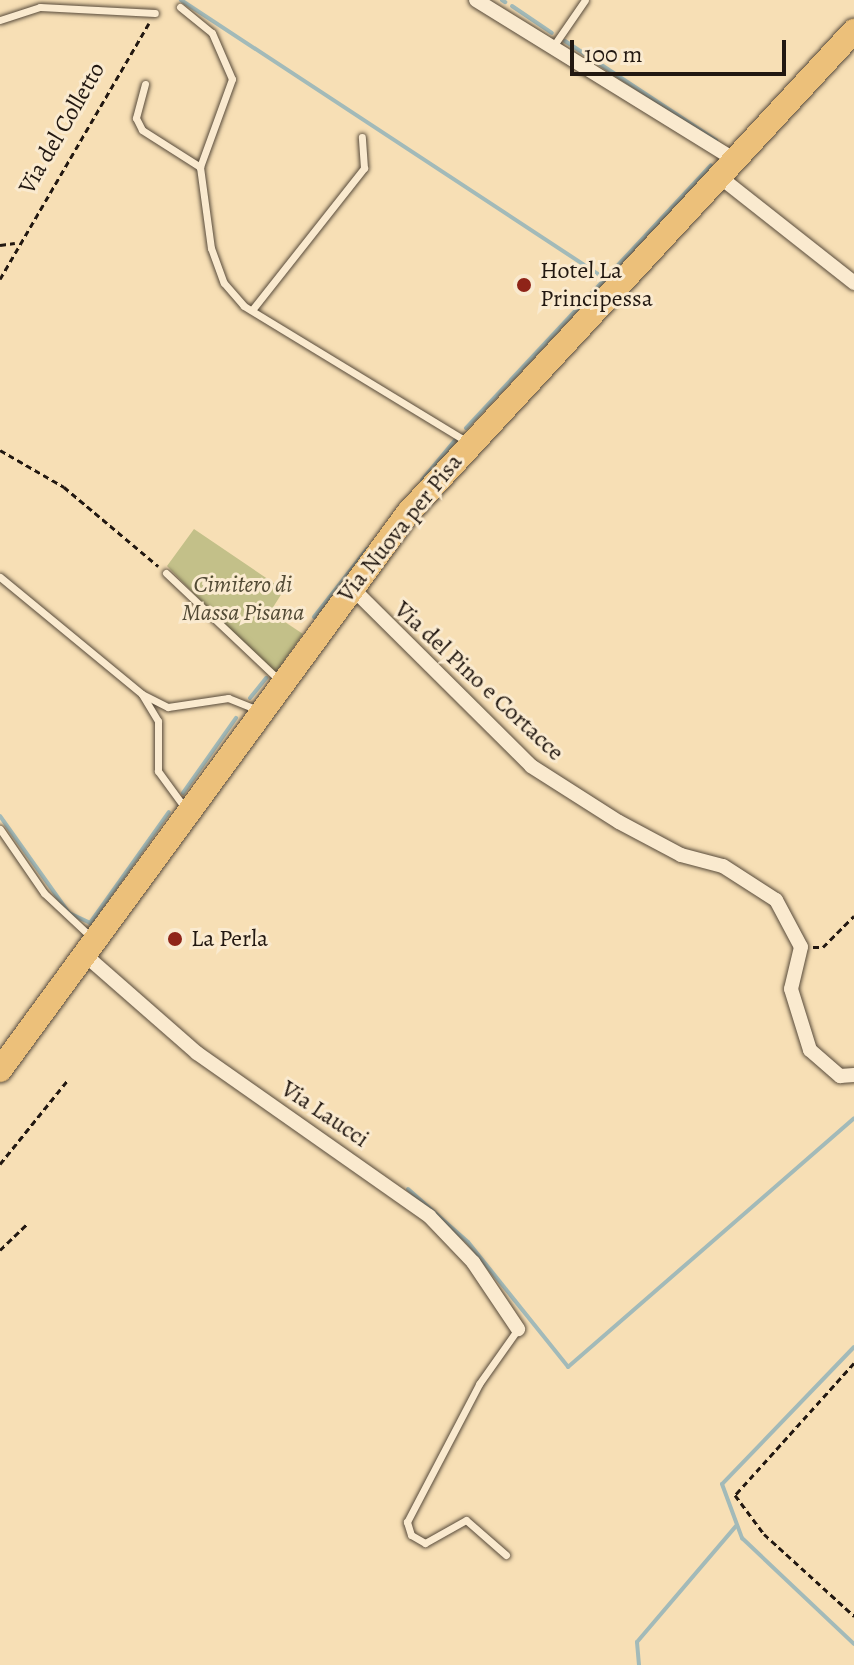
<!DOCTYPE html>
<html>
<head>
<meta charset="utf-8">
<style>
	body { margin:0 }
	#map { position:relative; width:854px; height:1665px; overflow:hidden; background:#f7dfb5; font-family:Alegreya,serif }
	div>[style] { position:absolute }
	.green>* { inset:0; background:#c3c089 }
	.stream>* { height:4px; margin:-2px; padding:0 2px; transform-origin:2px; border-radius:2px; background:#a2bab9 }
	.path>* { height:3px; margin-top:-1.5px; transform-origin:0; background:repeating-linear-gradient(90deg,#221811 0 6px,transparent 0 10px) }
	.roads { filter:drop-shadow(0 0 2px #574a3a) drop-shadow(0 0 2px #574a3a) }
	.lane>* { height:7px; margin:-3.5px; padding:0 3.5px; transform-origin:3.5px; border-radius:3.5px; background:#faeacf }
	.street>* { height:14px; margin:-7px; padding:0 7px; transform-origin:7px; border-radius:7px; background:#faeacf }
	.primary>* { height:24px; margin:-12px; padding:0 12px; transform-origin:12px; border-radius:12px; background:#ecc07a }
	.dots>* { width:22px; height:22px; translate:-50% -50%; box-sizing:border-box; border:4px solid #faeacf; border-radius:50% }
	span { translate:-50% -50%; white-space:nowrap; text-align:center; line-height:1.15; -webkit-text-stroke:6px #faeacf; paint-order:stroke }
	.street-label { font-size:24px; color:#221811 }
	.poi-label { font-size:24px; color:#221811 }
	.left { translate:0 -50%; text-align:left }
	.park-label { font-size:24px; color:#524a35; font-style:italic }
	.scale { position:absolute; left:570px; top:40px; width:216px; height:36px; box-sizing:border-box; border:4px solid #221811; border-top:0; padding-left:10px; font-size:24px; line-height:28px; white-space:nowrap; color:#221811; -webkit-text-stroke:6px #faeacf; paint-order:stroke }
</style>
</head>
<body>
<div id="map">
	<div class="green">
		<i style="clip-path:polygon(194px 529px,284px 590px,270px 612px,303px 634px,274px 675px,167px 566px)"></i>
	</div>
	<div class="stream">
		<i style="left:181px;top:0;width:506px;rotate:33.31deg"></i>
		<i style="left:502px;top:0;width:4px;rotate:34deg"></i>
		<i style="left:512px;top:6px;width:48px;rotate:34deg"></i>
		<i style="left:565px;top:41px;width:181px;rotate:33.3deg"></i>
		<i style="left:466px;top:428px;width:359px;rotate:-47deg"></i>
		<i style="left:422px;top:480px;width:53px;rotate:-50.3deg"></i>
		<i style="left:314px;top:617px;width:86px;rotate:-52.1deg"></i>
		<i style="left:250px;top:698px;width:26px;rotate:-51deg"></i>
		<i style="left:183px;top:793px;width:92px;rotate:-54.8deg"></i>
		<i style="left:0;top:816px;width:119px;rotate:54.6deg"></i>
		<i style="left:69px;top:913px;width:23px;rotate:25deg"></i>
		<i style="left:90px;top:923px;width:136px;rotate:-54.6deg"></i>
		<i style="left:408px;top:1189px;width:80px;rotate:41.5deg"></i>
		<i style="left:468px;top:1242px;width:160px;rotate:51.3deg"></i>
		<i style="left:568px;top:1367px;width:379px;rotate:-41deg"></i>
		<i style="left:854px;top:1347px;width:190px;rotate:133.9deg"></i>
		<i style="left:722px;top:1484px;width:58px;rotate:69.7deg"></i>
		<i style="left:742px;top:1538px;width:154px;rotate:43.4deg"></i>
		<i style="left:639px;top:1665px;width:23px;rotate:-95deg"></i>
		<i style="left:637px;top:1642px;width:153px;rotate:-49.5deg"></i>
	</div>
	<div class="path">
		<i style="left:0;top:245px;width:15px;rotate:-8deg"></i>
		<i style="left:0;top:279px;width:296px;rotate:-59.8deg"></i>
		<i style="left:0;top:450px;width:74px;rotate:30deg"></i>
		<i style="left:64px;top:487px;width:123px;rotate:40deg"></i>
		<i style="left:813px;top:947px;width:10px"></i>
		<i style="left:823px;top:947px;width:44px;rotate:-45deg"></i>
		<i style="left:0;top:1164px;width:107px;rotate:-51.1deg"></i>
		<i style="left:0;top:1250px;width:37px;rotate:-44deg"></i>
		<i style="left:854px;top:1363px;width:178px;rotate:132deg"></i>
		<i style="left:735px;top:1495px;width:49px;rotate:53.4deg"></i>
		<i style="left:764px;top:1534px;width:122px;rotate:42.3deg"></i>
	</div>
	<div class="roads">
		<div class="lane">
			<i style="left:180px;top:7px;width:41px;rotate:39.1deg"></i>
			<i style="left:212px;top:33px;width:50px;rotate:66.5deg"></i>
			<i style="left:232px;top:79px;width:94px;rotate:110deg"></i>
			<i style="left:200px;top:167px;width:82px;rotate:82.3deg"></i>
			<i style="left:211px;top:248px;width:37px;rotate:70deg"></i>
			<i style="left:224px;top:283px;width:30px;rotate:49deg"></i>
			<i style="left:244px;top:306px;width:262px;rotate:31.3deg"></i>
			<i style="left:0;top:20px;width:42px;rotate:-18deg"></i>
			<i style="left:40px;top:7px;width:115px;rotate:3deg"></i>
			<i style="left:552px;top:48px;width:58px;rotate:-55.5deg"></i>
			<i style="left:145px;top:84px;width:35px;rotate:105deg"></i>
			<i style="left:136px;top:118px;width:13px;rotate:63deg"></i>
			<i style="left:142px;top:130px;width:69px;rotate:32.5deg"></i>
			<i style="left:252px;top:310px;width:181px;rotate:-51.7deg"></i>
			<i style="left:364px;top:168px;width:31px;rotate:-94deg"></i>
			<i style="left:166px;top:573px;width:156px;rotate:43.4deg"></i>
			<i style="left:0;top:577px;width:184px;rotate:39.5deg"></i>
			<i style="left:185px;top:808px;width:46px;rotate:-126.1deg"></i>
			<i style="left:158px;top:771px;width:50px;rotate:-90deg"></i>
			<i style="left:158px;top:721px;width:31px;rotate:-121deg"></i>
			<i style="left:142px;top:694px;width:29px;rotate:27deg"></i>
			<i style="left:168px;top:707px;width:61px;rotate:-8.5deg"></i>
			<i style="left:228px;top:698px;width:31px;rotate:22deg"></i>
			<i style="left:0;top:829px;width:78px;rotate:55.5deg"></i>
			<i style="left:44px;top:893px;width:64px;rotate:43.1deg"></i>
			<i style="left:506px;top:1555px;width:53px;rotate:-138.8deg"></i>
			<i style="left:466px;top:1520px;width:47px;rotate:150.7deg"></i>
			<i style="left:425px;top:1543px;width:16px;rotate:-150deg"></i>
			<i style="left:411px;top:1535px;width:14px;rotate:-107deg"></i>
			<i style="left:407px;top:1522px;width:156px;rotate:-62.4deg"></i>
			<i style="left:479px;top:1384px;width:67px;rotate:-54.7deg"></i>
		</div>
		<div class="street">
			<i style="left:476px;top:0;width:304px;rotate:31.7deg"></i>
			<i style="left:720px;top:177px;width:171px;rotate:38.3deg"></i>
			<i style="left:350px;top:586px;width:255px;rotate:44.8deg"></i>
			<i style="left:531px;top:766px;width:104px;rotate:32.5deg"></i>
			<i style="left:619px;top:822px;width:70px;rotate:28deg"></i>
			<i style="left:681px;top:855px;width:43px;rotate:14.7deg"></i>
			<i style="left:723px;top:866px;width:63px;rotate:32.7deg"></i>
			<i style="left:776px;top:900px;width:53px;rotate:62deg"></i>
			<i style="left:801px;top:947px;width:43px;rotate:103.4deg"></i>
			<i style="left:791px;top:989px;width:64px;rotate:72.7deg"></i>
			<i style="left:810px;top:1050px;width:40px;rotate:41deg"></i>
			<i style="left:840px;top:1076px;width:14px;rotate:-4deg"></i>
			<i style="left:85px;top:955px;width:149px;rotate:41.2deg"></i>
			<i style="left:197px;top:1053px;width:284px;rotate:35.1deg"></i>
			<i style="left:429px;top:1216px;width:64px;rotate:46.3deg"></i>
			<i style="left:473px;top:1262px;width:81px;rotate:56.1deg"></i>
		</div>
		<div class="primary">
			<i style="left:0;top:1070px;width:690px;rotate:-53.78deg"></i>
			<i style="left:408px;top:513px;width:657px;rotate:-47.22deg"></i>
		</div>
	</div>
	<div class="dots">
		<i style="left:524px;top:285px;background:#8f2418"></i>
		<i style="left:175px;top:939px;background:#8f2418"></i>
	</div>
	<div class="street-label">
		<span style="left:62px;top:128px;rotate:-60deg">Via del Colletto</span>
		<span style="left:400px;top:528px;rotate:-51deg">Via Nuova per Pisa</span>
		<span style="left:479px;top:681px;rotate:43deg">Via del Pino e Cortacce</span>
		<span style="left:325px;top:1114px;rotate:34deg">Via Laucci</span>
	</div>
	<div class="poi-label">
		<span class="left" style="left:540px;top:285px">Hotel La<br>Principessa</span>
		<span class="left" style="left:191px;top:939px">La Perla</span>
	</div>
	<div class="park-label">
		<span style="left:243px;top:599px">Cimitero di<br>Massa Pisana</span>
	</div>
	<div class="scale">100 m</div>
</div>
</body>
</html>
